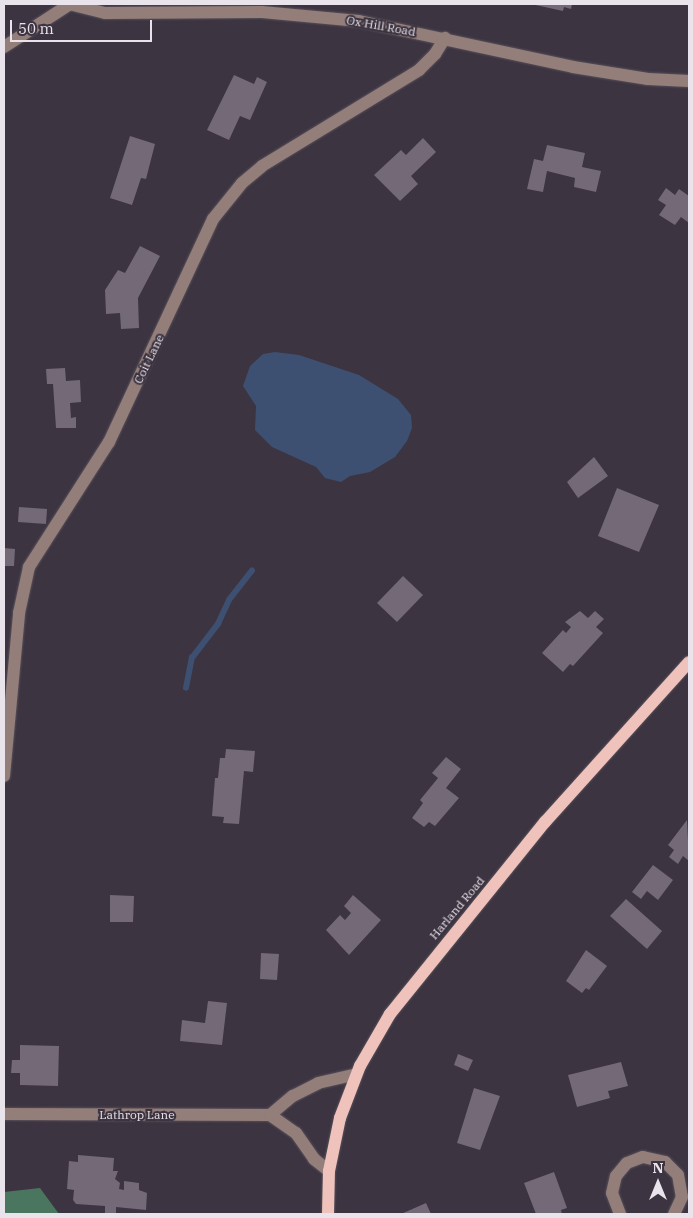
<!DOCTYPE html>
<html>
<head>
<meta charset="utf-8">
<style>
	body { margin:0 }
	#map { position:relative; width:693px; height:1218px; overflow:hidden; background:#3c3440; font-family:"IBM Plex Serif",serif }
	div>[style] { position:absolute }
	.forest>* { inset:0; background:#4a755f }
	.water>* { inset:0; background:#3e5071 }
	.stream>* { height:5.5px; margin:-2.75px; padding:0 2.75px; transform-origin:2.75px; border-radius:2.75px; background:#3e5071 }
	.building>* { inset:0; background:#736977 }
	.roads { filter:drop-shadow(0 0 1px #58505b) drop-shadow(0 0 1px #58505b) }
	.minor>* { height:12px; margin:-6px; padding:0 6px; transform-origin:6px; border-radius:6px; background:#937e7a }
	.major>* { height:12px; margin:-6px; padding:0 6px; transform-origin:6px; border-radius:6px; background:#efc3bb }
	span { translate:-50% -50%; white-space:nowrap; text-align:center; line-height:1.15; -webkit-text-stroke:4px #3c3440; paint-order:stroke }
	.street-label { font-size:12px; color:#e9e3eb }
	.frame { position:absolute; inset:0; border:5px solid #e9e3eb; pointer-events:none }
	.north { position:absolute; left:633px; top:1158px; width:50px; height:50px; -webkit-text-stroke:4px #3c3440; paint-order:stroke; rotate:0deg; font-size:14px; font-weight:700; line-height:20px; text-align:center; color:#e9e3eb }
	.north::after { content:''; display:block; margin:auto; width:18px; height:22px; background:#e9e3eb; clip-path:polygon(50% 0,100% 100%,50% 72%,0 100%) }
	.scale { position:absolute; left:10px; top:20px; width:142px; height:22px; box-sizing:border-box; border:2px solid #e9e3eb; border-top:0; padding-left:6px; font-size:15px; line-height:18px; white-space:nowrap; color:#e9e3eb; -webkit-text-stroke:4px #3c3440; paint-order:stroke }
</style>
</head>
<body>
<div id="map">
	<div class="forest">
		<i style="clip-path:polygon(40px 1188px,59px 1214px,4px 1214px,4px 1192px)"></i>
	</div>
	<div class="water">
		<i style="clip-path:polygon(275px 352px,299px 355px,359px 375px,398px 399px,411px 415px,412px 428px,407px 441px,395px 457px,370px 472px,350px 476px,341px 482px,325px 478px,316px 467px,272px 447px,255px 430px,256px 406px,243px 386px,250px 366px,263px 354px)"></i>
	</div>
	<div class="stream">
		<i style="left:186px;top:688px;width:31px;rotate:-79deg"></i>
		<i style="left:192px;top:658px;width:43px;rotate:-52.6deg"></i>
		<i style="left:218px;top:624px;width:26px;rotate:-65deg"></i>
		<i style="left:229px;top:600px;width:37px;rotate:-52deg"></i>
	</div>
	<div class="building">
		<i style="clip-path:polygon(531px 4px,572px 4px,571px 9px,564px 7px,563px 11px)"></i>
		<i style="clip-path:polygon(234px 75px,254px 84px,257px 77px,267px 82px,250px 120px,240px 116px,229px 140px,207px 130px)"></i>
		<i style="clip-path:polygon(130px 136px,155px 144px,146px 179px,141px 178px,132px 205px,110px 198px)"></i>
		<i style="clip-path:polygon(423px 138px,436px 152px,411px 176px,418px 184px,400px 201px,374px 175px,401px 150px,406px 155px)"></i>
		<i style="clip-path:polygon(547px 145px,585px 153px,582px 167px,601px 171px,596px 192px,574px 187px,575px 178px,547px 171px,543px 192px,527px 189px,534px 159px,543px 161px)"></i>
		<i style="clip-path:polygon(666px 188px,675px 195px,679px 189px,689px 196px,689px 223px,681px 217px,675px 225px,659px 215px,666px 205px,658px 200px)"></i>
		<i style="clip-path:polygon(140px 246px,160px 256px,138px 298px,139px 328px,121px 329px,120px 313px,106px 314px,105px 290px,118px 270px,125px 273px)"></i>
		<i style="clip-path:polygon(65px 368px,66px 381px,80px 380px,81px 402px,70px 403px,71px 418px,76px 417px,76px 428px,56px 428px,53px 384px,47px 384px,46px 369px)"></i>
		<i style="clip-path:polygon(594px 457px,608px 476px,578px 498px,567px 482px)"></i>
		<i style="clip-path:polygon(617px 488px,659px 505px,639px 552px,598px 536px)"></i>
		<i style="clip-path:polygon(19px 507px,47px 509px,46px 524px,18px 522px)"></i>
		<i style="clip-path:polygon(4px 548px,15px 549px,14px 566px,4px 566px)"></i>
		<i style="clip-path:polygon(403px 576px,423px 595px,397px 622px,377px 603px)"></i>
		<i style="clip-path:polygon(580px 611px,588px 618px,595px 611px,604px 619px,596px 627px,603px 633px,573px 666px,570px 664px,563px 672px,542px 653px,563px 630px,566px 633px,571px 627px,565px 622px)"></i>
		<i style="clip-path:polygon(226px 749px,255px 751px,253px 772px,244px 771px,239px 824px,223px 823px,224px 817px,212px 816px,215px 778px,218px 778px,220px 758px,225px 758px)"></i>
		<i style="clip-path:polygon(446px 757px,461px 769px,446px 788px,459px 798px,435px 826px,429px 822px,424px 827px,412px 818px,423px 803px,420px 800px,438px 778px,432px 773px)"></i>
		<i style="clip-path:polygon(687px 820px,689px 861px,683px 856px,678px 864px,669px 857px,674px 850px,668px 845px)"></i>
		<i style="clip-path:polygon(653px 865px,673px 880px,658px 900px,647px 891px,641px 899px,632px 892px)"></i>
		<i style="clip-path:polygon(110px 895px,134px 896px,133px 922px,110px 922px)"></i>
		<i style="clip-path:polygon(353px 895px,381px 920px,349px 955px,326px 930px,340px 915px,345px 920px,351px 913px,344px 906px)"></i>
		<i style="clip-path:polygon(626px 899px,662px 931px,647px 949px,610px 916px)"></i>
		<i style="clip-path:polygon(586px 950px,607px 966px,589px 990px,586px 988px,582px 993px,566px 981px)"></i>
		<i style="clip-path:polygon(261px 953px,279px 954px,277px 980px,260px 979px)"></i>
		<i style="clip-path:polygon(208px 1001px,227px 1003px,222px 1045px,180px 1041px,182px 1020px,205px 1023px)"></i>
		<i style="clip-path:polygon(20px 1045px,59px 1046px,58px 1086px,20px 1085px,20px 1073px,11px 1073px,12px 1060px,20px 1060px)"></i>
		<i style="clip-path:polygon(458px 1054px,473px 1060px,468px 1071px,454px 1065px)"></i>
		<i style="clip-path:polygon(621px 1062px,628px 1086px,608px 1091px,610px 1098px,577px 1107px,568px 1075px)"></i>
		<i style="clip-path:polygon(474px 1088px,500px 1096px,480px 1150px,457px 1143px)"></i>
		<i style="clip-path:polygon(78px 1155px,114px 1158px,113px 1171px,118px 1171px,115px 1179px,120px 1183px,119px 1189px,124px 1190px,124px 1181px,139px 1183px,139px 1190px,147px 1193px,146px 1210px,116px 1207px,116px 1214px,105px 1214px,105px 1206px,76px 1204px,73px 1200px,74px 1190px,67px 1189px,69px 1161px,78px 1162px)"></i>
		<i style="clip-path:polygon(554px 1172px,567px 1208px,561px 1210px,562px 1214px,536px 1214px,524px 1183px)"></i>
		<i style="clip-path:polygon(426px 1203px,431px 1214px,401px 1214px)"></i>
	</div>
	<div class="roads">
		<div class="minor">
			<i style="left:69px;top:4px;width:37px;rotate:14deg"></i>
			<i style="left:105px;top:13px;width:157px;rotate:-0.4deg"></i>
			<i style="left:262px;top:12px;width:97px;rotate:5.3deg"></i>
			<i style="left:359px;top:21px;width:219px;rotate:12.1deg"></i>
			<i style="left:573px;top:67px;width:76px;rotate:9.1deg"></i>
			<i style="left:648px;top:79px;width:41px;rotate:2.8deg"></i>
			<i style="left:4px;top:47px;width:79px;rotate:-33.1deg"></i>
			<i style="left:4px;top:776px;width:164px;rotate:-84.7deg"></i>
			<i style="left:19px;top:613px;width:47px;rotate:-77.7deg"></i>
			<i style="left:29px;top:567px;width:148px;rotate:-57.4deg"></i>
			<i style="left:109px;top:442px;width:246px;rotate:-65deg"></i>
			<i style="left:213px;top:219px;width:46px;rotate:-51.1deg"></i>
			<i style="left:242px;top:183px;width:26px;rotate:-40deg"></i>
			<i style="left:262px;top:166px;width:184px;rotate:-31.4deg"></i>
			<i style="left:419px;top:70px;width:23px;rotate:-45deg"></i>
			<i style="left:435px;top:54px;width:19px;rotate:-58deg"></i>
			<i style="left:4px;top:1114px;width:266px;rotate:0.2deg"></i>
			<i style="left:270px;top:1115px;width:32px;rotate:35deg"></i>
			<i style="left:296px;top:1133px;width:32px;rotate:55deg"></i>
			<i style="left:314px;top:1159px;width:19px;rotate:39deg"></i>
			<i style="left:270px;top:1115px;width:30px;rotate:-40deg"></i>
			<i style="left:293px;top:1096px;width:28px;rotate:-27deg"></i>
			<i style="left:318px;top:1083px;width:39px;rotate:-13deg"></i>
			<i style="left:620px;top:1214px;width:22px;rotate:-111deg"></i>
			<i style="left:612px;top:1193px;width:17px;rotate:-77deg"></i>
			<i style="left:616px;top:1176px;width:17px;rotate:-50deg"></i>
			<i style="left:627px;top:1163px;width:17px;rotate:-21deg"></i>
			<i style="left:643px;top:1157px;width:23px;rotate:13deg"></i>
			<i style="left:665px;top:1162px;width:18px;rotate:45deg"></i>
			<i style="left:678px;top:1175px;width:22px;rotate:80deg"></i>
			<i style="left:682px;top:1197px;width:19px;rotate:115deg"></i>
		</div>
		<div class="major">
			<i style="left:328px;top:1214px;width:43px;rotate:-88.7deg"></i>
			<i style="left:329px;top:1171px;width:54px;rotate:-78.3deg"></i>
			<i style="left:340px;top:1118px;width:56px;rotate:-69deg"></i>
			<i style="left:360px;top:1066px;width:60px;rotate:-60deg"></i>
			<i style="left:390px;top:1014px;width:247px;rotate:-51.1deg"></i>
			<i style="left:545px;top:822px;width:215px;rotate:-48deg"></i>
		</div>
	</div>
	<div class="street-label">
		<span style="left:381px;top:26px;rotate:10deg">Ox Hill Road</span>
		<span style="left:149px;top:359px;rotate:-64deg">Coit Lane</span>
		<span style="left:457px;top:908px;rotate:-50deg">Harland Road</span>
		<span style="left:137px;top:1115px">Lathrop Lane</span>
	</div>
	<div class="frame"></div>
	<div class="north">N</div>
	<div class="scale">50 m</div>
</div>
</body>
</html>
